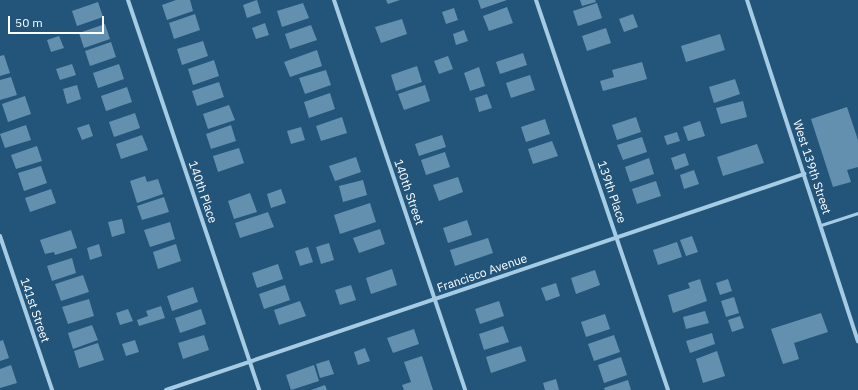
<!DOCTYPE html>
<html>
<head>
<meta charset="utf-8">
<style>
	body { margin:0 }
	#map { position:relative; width:858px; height:390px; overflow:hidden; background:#23557a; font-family:"IBM Plex Sans",sans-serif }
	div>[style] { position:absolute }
	.building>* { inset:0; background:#6490b0 }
	.service>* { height:3px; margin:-1.5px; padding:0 1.5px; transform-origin:1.5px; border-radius:1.5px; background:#a5cbe5 }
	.minor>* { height:4px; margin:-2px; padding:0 2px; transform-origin:2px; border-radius:2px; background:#a5cbe5 }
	span { translate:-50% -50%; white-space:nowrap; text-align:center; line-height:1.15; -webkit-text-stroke:3px #23557a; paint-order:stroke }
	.street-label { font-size:12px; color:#fff }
	.scale { position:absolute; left:8px; top:16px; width:96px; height:18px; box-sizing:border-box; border:2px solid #fff; border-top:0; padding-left:5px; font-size:12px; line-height:14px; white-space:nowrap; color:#fff; -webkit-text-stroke:3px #23557a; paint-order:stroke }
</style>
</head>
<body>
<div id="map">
	<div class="building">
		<i style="clip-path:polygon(176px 0,190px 0,193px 11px,167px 20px,162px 5px)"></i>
		<i style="clip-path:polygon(257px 0,261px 13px,247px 18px,243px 5px)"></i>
		<i style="clip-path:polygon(386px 0,400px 0,388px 4px)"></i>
		<i style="clip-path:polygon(478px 0,507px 0,481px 9px)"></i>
		<i style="clip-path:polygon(580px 0,595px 0,596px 2px,582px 6px)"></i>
		<i style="clip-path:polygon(98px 2px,103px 17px,77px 26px,72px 11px)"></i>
		<i style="clip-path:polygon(303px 3px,309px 18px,282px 27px,277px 11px)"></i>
		<i style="clip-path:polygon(597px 3px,602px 18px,578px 26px,573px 11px)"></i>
		<i style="clip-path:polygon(507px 7px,513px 23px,489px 31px,483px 16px)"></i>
		<i style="clip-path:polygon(454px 8px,458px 20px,446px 24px,442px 12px)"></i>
		<i style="clip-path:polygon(195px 14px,200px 30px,174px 39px,169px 23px)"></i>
		<i style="clip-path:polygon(633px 14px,638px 27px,624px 32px,619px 19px)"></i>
		<i style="clip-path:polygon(402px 19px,407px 34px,381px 43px,375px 27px)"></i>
		<i style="clip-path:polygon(265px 23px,269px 35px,256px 39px,252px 28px)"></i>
		<i style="clip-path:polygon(105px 24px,110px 39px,84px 48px,79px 33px)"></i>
		<i style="clip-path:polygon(311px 25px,317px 40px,290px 49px,285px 34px)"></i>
		<i style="clip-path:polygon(606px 28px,611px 43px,587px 51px,582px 36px)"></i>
		<i style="clip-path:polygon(464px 30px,468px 41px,456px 45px,453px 34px)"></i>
		<i style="clip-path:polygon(720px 34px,725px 50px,686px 62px,681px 46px)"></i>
		<i style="clip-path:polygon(59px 36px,64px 48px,51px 52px,47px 40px)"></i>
		<i style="clip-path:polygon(203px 41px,208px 56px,182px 65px,177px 49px)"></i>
		<i style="clip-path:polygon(111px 42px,116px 57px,90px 66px,85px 51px)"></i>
		<i style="clip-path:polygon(317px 50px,322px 66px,290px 77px,284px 62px)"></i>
		<i style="clip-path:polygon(523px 53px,527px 65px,500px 74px,496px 62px)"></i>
		<i style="clip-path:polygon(4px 55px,10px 73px,0 76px,0 56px)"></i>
		<i style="clip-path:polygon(448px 56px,453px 69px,439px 74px,434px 61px)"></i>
		<i style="clip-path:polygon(214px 60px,219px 76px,193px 85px,188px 69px)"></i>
		<i style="clip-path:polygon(642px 62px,647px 79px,603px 91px,600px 81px,614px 77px,612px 70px)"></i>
		<i style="clip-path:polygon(72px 64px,76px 75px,60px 80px,56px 69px)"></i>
		<i style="clip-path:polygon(119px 64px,124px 79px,98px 88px,93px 73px)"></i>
		<i style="clip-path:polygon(417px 66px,422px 82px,396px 91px,391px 75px)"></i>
		<i style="clip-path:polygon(479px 67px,485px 86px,470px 91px,464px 73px)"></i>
		<i style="clip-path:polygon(326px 70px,331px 85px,305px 94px,299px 78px)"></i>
		<i style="clip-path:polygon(530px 75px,535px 90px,511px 98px,506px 83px)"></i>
		<i style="clip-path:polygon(11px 77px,17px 95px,0 100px,0 80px)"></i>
		<i style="clip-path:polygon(735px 79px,740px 94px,714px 103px,709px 87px)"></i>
		<i style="clip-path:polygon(219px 82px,224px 97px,197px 106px,192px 91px)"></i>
		<i style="clip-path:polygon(77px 85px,81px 99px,67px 104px,63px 89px)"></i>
		<i style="clip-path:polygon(425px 85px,430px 101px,404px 110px,398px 94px)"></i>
		<i style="clip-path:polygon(127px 87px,132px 102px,106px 111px,101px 96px)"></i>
		<i style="clip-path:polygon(330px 93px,335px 109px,309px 118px,304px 102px)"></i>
		<i style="clip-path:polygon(487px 94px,492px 108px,479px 112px,475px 98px)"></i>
		<i style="clip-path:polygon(25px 96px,31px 114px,8px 122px,2px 104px)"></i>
		<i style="clip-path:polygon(743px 101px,747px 117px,721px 124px,716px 108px)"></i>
		<i style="clip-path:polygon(229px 105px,235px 120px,208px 129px,203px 114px)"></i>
		<i style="clip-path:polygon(847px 107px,858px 140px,858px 167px,847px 170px,851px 182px,833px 187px,811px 119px)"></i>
		<i style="clip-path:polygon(135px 113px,140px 128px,114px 137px,109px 122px)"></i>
		<i style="clip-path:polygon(342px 117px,347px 133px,321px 141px,316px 126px)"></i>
		<i style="clip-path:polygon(636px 117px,641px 132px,617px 140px,612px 125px)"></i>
		<i style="clip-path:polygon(545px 119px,550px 134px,526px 142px,521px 127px)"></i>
		<i style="clip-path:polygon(700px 121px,705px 136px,688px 141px,683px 127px)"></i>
		<i style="clip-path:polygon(89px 124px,93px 136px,82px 140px,77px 128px)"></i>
		<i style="clip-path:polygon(26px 125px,31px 140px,5px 148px,0 134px)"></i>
		<i style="clip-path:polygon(231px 125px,236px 141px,211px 149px,206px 134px)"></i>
		<i style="clip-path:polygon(301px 127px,305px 140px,291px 144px,287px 131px)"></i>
		<i style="clip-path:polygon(677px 132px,680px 141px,667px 145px,664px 136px)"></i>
		<i style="clip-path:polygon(142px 135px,148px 150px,121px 159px,116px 144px)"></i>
		<i style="clip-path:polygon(442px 135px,446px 147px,419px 156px,415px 144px)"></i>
		<i style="clip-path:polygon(642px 137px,647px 152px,623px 160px,617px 145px)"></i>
		<i style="clip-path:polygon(552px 141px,558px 156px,533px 164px,528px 149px)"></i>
		<i style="clip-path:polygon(757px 144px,764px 163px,723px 176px,717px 157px)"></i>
		<i style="clip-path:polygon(37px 146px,42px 161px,16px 169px,11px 155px)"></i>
		<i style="clip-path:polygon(239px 148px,244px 163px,218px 172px,213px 156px)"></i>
		<i style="clip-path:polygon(445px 152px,450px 167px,426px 175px,421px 160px)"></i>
		<i style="clip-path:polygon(685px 153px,689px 165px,675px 170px,671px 158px)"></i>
		<i style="clip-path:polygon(356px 157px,361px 172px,335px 181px,329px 166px)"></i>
		<i style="clip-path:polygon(649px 158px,654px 174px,630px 182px,625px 167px)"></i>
		<i style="clip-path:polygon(41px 166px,47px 183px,24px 191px,18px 173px)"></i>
		<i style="clip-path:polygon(694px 170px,699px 184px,684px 189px,680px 175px)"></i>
		<i style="clip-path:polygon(145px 176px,147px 182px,158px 179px,163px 194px,137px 203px,130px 181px)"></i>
		<i style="clip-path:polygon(458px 177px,463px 192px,439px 201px,433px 185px)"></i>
		<i style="clip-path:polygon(363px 180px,367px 195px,343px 202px,339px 186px)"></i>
		<i style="clip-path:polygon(656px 181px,661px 196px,637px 204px,632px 189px)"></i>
		<i style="clip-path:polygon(51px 189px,56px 203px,30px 212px,25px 198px)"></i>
		<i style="clip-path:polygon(281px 189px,286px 203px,271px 208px,267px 194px)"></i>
		<i style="clip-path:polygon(250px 193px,257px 212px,234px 219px,228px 201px)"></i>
		<i style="clip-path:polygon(164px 197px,169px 212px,142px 220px,137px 206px)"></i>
		<i style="clip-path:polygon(370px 203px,376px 222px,340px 234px,334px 215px)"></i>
		<i style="clip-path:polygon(268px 212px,274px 227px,240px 238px,235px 223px)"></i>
		<i style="clip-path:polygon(122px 219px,125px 233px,112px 237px,108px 222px)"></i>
		<i style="clip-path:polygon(467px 220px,472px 235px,448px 243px,443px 228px)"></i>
		<i style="clip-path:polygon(170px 222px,175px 239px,150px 247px,144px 230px)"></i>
		<i style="clip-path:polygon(380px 229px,385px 244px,359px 253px,353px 238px)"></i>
		<i style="clip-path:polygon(71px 230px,77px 248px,55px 255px,54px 252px,45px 254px,40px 240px)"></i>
		<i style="clip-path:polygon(692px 236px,698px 252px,686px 256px,680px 240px)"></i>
		<i style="clip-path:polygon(488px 238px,493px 253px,455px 266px,450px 250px)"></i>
		<i style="clip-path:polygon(677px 242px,682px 257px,658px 265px,653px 250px)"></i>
		<i style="clip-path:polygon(329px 243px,334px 260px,321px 264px,316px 247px)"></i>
		<i style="clip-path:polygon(99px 244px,102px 256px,90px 260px,87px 248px)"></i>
		<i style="clip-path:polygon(176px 244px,181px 261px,158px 269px,153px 252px)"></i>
		<i style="clip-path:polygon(308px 247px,313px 262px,300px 266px,295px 251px)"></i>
		<i style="clip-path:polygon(72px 258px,76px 273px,52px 281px,47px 266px)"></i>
		<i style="clip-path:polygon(278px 264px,283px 279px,257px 288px,252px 273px)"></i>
		<i style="clip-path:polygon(392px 269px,397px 285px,371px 294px,366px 278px)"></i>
		<i style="clip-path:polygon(595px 270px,600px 285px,576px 294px,571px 278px)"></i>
		<i style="clip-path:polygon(83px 275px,89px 292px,61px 301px,55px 284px)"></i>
		<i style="clip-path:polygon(700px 279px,707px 301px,673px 313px,668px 295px,690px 288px,688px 283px)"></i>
		<i style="clip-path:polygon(728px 279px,732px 291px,720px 295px,716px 283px)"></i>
		<i style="clip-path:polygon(556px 283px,560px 296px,546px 301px,541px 288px)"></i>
		<i style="clip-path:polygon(285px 285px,290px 300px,264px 309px,259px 294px)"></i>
		<i style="clip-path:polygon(351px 285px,356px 300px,340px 305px,335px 290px)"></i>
		<i style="clip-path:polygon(193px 287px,198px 302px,172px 311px,167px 296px)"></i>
		<i style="clip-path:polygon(734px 297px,739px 313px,726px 317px,721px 301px)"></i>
		<i style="clip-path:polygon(89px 299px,94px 316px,68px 324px,62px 307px)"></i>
		<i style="clip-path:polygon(300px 301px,306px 316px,279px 325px,274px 310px)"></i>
		<i style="clip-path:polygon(499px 301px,504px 316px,480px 324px,475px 309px)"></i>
		<i style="clip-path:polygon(161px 306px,165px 318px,139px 326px,137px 320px,148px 316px,146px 311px)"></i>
		<i style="clip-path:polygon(128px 309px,133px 321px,120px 325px,116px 313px)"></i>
		<i style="clip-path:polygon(201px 309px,206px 324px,180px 333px,175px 318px)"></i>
		<i style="clip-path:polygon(705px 311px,709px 323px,686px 329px,683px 317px)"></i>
		<i style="clip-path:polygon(821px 313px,828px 332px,794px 343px,799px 359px,783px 364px,771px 329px)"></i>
		<i style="clip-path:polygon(605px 314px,610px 329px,586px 337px,581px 322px)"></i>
		<i style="clip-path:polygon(740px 316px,744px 328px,732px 332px,728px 320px)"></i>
		<i style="clip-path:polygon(92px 325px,98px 340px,73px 349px,68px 333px)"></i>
		<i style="clip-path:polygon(503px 326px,509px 342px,484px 350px,479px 334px)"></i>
		<i style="clip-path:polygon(414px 329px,419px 344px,393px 353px,387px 338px)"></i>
		<i style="clip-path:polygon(712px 333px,715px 344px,690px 353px,686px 341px)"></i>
		<i style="clip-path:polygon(204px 335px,209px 350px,183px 359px,178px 343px)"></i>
		<i style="clip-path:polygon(614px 335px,620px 352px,594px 361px,588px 344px)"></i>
		<i style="clip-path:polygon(3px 340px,9px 358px,0 361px,0 341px)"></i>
		<i style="clip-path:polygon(135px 340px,139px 352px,126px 356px,122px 344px)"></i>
		<i style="clip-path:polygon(98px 343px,104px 360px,79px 368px,74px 351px)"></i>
		<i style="clip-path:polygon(521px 346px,526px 361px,491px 373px,486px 357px)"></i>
		<i style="clip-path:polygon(365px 348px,370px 361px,358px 365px,354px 352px)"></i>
		<i style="clip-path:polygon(717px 351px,725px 376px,703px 383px,696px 359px)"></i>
		<i style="clip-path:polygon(422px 356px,433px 390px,404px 390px,402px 385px,411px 382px,404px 362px)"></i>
		<i style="clip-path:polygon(621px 357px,627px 375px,604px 383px,598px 365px)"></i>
		<i style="clip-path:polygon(329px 360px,334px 374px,320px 378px,316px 364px)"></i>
		<i style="clip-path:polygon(11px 365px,17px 383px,0 388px,0 369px)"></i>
		<i style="clip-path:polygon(314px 365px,319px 381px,291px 390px,286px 375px)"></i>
		<i style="clip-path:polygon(556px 379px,559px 390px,545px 390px,543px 383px)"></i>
		<i style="clip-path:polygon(628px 380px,631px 390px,605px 390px,604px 388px)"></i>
		<i style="clip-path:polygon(325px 385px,327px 390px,311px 390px)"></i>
	</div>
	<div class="service">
		<i style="left:821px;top:225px;width:39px;rotate:-18deg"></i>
	</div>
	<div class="minor">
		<i style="left:128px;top:0;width:411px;rotate:71.4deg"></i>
		<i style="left:334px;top:0;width:411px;rotate:71.4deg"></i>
		<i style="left:536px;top:0;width:412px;rotate:71.3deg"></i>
		<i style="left:747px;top:0;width:359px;rotate:72deg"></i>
		<i style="left:0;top:236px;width:163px;rotate:71.3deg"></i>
		<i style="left:166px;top:390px;width:674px;rotate:-18.7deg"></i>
	</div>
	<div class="street-label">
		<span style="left:812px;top:167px;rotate:72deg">West 139th Street</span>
		<span style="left:203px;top:192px;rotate:71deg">140th Place</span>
		<span style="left:409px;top:192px;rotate:71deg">140th Street</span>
		<span style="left:612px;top:192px;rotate:71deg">139th Place</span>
		<span style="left:482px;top:273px;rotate:-19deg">Francisco Avenue</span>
		<span style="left:35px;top:310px;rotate:71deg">141st Street</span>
	</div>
	<div class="scale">50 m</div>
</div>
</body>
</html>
